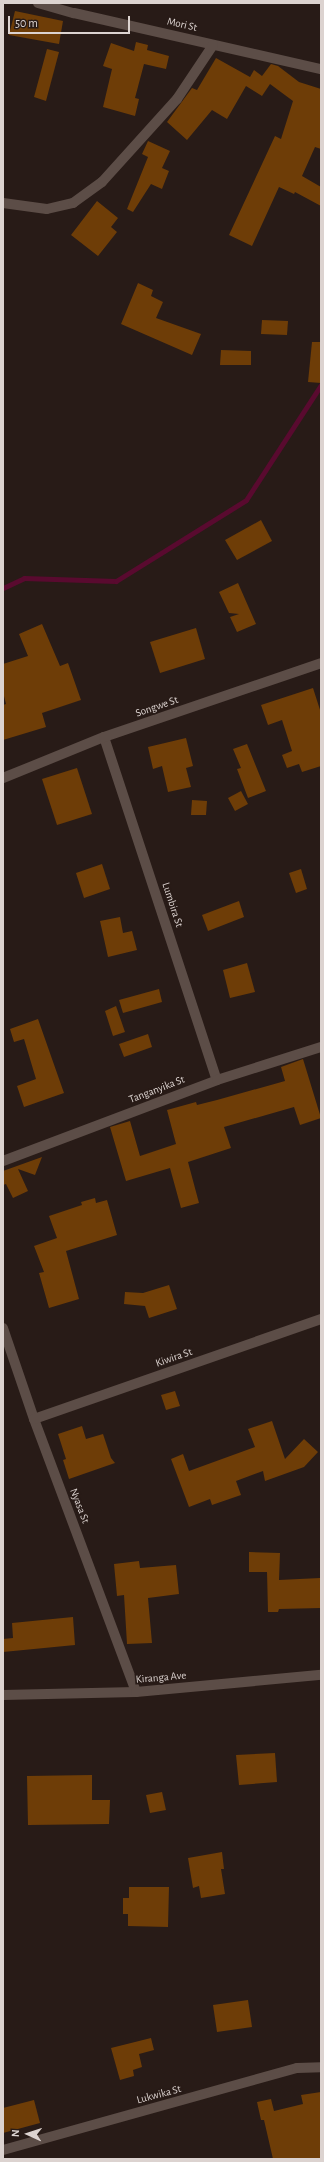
<!DOCTYPE html>
<html>
<head>
<meta charset="utf-8">
<style>
	body { margin:0 }
	#map { position:relative; width:324px; height:2162px; overflow:hidden; background:#281b17; font-family:"Alegreya Sans",sans-serif }
	div>[style] { position:absolute }
	.stream>* { height:5px; margin:-2.5px; padding:0 2.5px; transform-origin:2.5px; border-radius:2.5px; background:#590a2f }
	.building>* { inset:0; background:#6e3d07 }
	.minor>* { height:10px; margin:-5px; padding:0 5px; transform-origin:5px; border-radius:5px; background:#5c4d47 }
	span { translate:-50% -50%; white-space:nowrap; text-align:center; line-height:1.15; -webkit-text-stroke:3.5px #281b17; paint-order:stroke }
	.street-label { font-size:11px; color:#dcd3d0 }
	.frame { position:absolute; inset:0; border:4px solid #dcd3d0; pointer-events:none }
	.north { position:absolute; left:8px; top:2114px; width:40px; height:40px; -webkit-text-stroke:3px #281b17; paint-order:stroke; rotate:273deg; font-size:11px; font-weight:700; line-height:16px; text-align:center; color:#dcd3d0 }
	.north::after { content:''; display:block; margin:auto; width:14px; height:18px; background:#dcd3d0; clip-path:polygon(50% 0,100% 100%,50% 72%,0 100%) }
	.scale { position:absolute; left:8px; top:16px; width:122px; height:18px; box-sizing:border-box; border:2px solid #dcd3d0; border-top:0; padding-left:5px; font-size:12px; line-height:14px; white-space:nowrap; color:#dcd3d0; -webkit-text-stroke:3px #281b17; paint-order:stroke }
</style>
</head>
<body>
<div id="map">
	<div class="stream">
		<i style="left:3px;top:588px;width:23px;rotate:-25deg"></i>
		<i style="left:24px;top:578px;width:92px;rotate:1.9deg"></i>
		<i style="left:116px;top:581px;width:153px;rotate:-31.9deg"></i>
		<i style="left:246px;top:500px;width:137px;rotate:-56.9deg"></i>
	</div>
	<div class="building">
		<i style="clip-path:polygon(15px 11px,63px 21px,59px 44px,9px 35px)"></i>
		<i style="clip-path:polygon(136px 42px,148px 45px,147px 50px,169px 56px,166px 69px,144px 64px,135px 98px,139px 99px,135px 116px,103px 107px,112px 69px,103px 66px,111px 43px,134px 51px)"></i>
		<i style="clip-path:polygon(47px 49px,59px 52px,46px 101px,34px 97px)"></i>
		<i style="clip-path:polygon(216px 58px,250px 77px,254px 70px,262px 76px,271px 64px,278px 66px,299px 82px,321px 89px,321px 149px,315px 147px,302px 176px,321px 187px,321px 206px,295px 192px,294px 194px,279px 187px,252px 246px,229px 235px,275px 136px,281px 139px,293px 101px,270px 84px,262px 96px,246px 86px,227px 119px,212px 110px,187px 140px,167px 122px,192px 88px,197px 90px)"></i>
		<i style="clip-path:polygon(148px 141px,170px 151px,162px 168px,169px 171px,162px 189px,151px 184px,133px 212px,127px 209px,148px 157px,142px 154px)"></i>
		<i style="clip-path:polygon(97px 201px,118px 218px,111px 227px,117px 232px,98px 256px,71px 235px)"></i>
		<i style="clip-path:polygon(138px 283px,153px 290px,151px 296px,163px 302px,156px 318px,201px 334px,192px 355px,121px 324px)"></i>
		<i style="clip-path:polygon(262px 320px,288px 321px,287px 335px,261px 334px)"></i>
		<i style="clip-path:polygon(312px 342px,321px 342px,321px 383px,308px 382px)"></i>
		<i style="clip-path:polygon(221px 350px,251px 351px,251px 365px,220px 365px)"></i>
		<i style="clip-path:polygon(261px 520px,272px 541px,237px 560px,225px 540px)"></i>
		<i style="clip-path:polygon(238px 583px,256px 624px,237px 632px,230px 617px,239px 614px,229px 613px,219px 592px)"></i>
		<i style="clip-path:polygon(42px 624px,60px 666px,68px 663px,81px 700px,42px 713px,46px 727px,3px 740px,3px 705px,6px 704px,3px 692px,3px 664px,28px 656px,19px 634px)"></i>
		<i style="clip-path:polygon(196px 628px,205px 659px,160px 673px,150px 642px)"></i>
		<i style="clip-path:polygon(313px 688px,321px 713px,321px 766px,302px 772px,299px 764px,287px 768px,282px 755px,292px 751px,282px 720px,268px 725px,261px 705px)"></i>
		<i style="clip-path:polygon(186px 738px,193px 766px,186px 768px,191px 787px,168px 792px,162px 766px,153px 769px,148px 747px)"></i>
		<i style="clip-path:polygon(247px 744px,266px 791px,248px 798px,237px 769px,241px 768px,233px 749px)"></i>
		<i style="clip-path:polygon(77px 768px,92px 814px,57px 825px,42px 779px)"></i>
		<i style="clip-path:polygon(241px 791px,248px 804px,235px 811px,228px 798px)"></i>
		<i style="clip-path:polygon(192px 800px,207px 801px,206px 815px,191px 815px)"></i>
		<i style="clip-path:polygon(102px 864px,110px 889px,84px 898px,76px 873px)"></i>
		<i style="clip-path:polygon(301px 869px,307px 889px,296px 893px,289px 873px)"></i>
		<i style="clip-path:polygon(239px 901px,244px 917px,208px 931px,202px 915px)"></i>
		<i style="clip-path:polygon(120px 917px,123px 933px,132px 931px,137px 950px,108px 957px,100px 921px)"></i>
		<i style="clip-path:polygon(247px 963px,255px 992px,230px 998px,223px 970px)"></i>
		<i style="clip-path:polygon(159px 989px,162px 1002px,123px 1013px,119px 1000px)"></i>
		<i style="clip-path:polygon(116px 1006px,125px 1032px,113px 1036px,105px 1011px)"></i>
		<i style="clip-path:polygon(38px 1019px,64px 1093px,24px 1107px,17px 1086px,36px 1079px,24px 1039px,14px 1042px,10px 1029px)"></i>
		<i style="clip-path:polygon(148px 1034px,152px 1047px,124px 1057px,119px 1044px)"></i>
		<i style="clip-path:polygon(303px 1059px,321px 1118px,300px 1125px,294px 1107px,224px 1127px,231px 1148px,188px 1162px,199px 1203px,181px 1208px,170px 1168px,126px 1181px,110px 1127px,130px 1121px,140px 1156px,176px 1144px,167px 1110px,196px 1102px,197px 1105px,217px 1100px,285px 1081px,281px 1067px)"></i>
		<i style="clip-path:polygon(42px 1157px,35px 1175px,18px 1169px,28px 1191px,13px 1198px,6px 1184px,3px 1185px,3px 1171px)"></i>
		<i style="clip-path:polygon(95px 1198px,96px 1203px,107px 1200px,117px 1235px,66px 1251px,79px 1299px,49px 1308px,39px 1273px,44px 1272px,34px 1246px,57px 1238px,49px 1216px,82px 1205px,81px 1202px)"></i>
		<i style="clip-path:polygon(169px 1285px,177px 1309px,149px 1318px,145px 1306px,124px 1304px,125px 1292px,143px 1293px)"></i>
		<i style="clip-path:polygon(175px 1391px,180px 1406px,166px 1410px,161px 1395px)"></i>
		<i style="clip-path:polygon(272px 1421px,285px 1459px,304px 1439px,318px 1452px,304px 1467px,265px 1481px,263px 1471px,236px 1481px,241px 1495px,212px 1505px,210px 1499px,189px 1507px,171px 1459px,183px 1454px,189px 1471px,255px 1447px,248px 1429px)"></i>
		<i style="clip-path:polygon(82px 1426px,86px 1439px,103px 1434px,111px 1458px,115px 1463px,69px 1479px,63px 1460px,66px 1459px,58px 1434px)"></i>
		<i style="clip-path:polygon(249px 1552px,280px 1553px,279px 1580px,320px 1578px,321px 1608px,279px 1609px,278px 1612px,268px 1612px,267px 1572px,249px 1572px)"></i>
		<i style="clip-path:polygon(139px 1561px,140px 1568px,176px 1565px,179px 1594px,148px 1598px,152px 1643px,127px 1644px,124px 1595px,117px 1596px,114px 1564px)"></i>
		<i style="clip-path:polygon(73px 1617px,75px 1645px,3px 1652px,3px 1639px,13px 1638px,12px 1623px)"></i>
		<i style="clip-path:polygon(275px 1753px,277px 1782px,239px 1785px,236px 1755px)"></i>
		<i style="clip-path:polygon(92px 1775px,92px 1800px,110px 1800px,109px 1824px,28px 1825px,27px 1776px)"></i>
		<i style="clip-path:polygon(162px 1792px,166px 1810px,150px 1813px,146px 1795px)"></i>
		<i style="clip-path:polygon(222px 1852px,224px 1869px,221px 1869px,225px 1894px,201px 1898px,199px 1886px,193px 1888px,188px 1858px)"></i>
		<i style="clip-path:polygon(129px 1887px,169px 1887px,168px 1927px,128px 1926px,128px 1914px,123px 1914px,123px 1898px,129px 1898px)"></i>
		<i style="clip-path:polygon(248px 2000px,252px 2027px,217px 2032px,213px 2005px)"></i>
		<i style="clip-path:polygon(151px 2038px,154px 2050px,139px 2054px,142px 2067px,133px 2070px,134px 2076px,120px 2080px,111px 2048px)"></i>
		<i style="clip-path:polygon(321px 2092px,321px 2159px,273px 2159px,264px 2120px,261px 2120px,257px 2102px,271px 2099px,274px 2111px,303px 2104px,301px 2095px)"></i>
		<i style="clip-path:polygon(34px 2100px,40px 2123px,3px 2133px,3px 2108px)"></i>
	</div>
	<div class="minor">
		<i style="left:38px;top:3px;width:37px;rotate:16deg"></i>
		<i style="left:74px;top:13px;width:253px;rotate:12.8deg"></i>
		<i style="left:3px;top:203px;width:44px;rotate:7.8deg"></i>
		<i style="left:47px;top:209px;width:27px;rotate:-13deg"></i>
		<i style="left:73px;top:203px;width:36px;rotate:-36deg"></i>
		<i style="left:102px;top:182px;width:112px;rotate:-47.9deg"></i>
		<i style="left:177px;top:99px;width:65px;rotate:-56.3deg"></i>
		<i style="left:104px;top:737px;width:361px;rotate:71.8deg"></i>
		<i style="left:3px;top:778px;width:109px;rotate:-22.1deg"></i>
		<i style="left:104px;top:737px;width:229px;rotate:-18.8deg"></i>
		<i style="left:3px;top:1161px;width:229px;rotate:-20.7deg"></i>
		<i style="left:217px;top:1080px;width:109px;rotate:-17.6deg"></i>
		<i style="left:3px;top:1328px;width:96px;rotate:71.2deg"></i>
		<i style="left:34px;top:1419px;width:291px;rotate:69.5deg"></i>
		<i style="left:34px;top:1419px;width:304px;rotate:-19.2deg"></i>
		<i style="left:3px;top:1695px;width:133px;rotate:-1.3deg"></i>
		<i style="left:136px;top:1692px;width:186px;rotate:-5.3deg"></i>
		<i style="left:3px;top:2150px;width:305px;rotate:-15.6deg"></i>
		<i style="left:297px;top:2068px;width:24px;rotate:-2deg"></i>
	</div>
	<div class="street-label">
		<span style="left:182px;top:25px;rotate:13deg">Mori St</span>
		<span style="left:157px;top:707px;rotate:-19deg">Songwe St</span>
		<span style="left:172px;top:905px;rotate:72deg">Lumbira St</span>
		<span style="left:157px;top:1090px;rotate:-21deg">Tanganyika St</span>
		<span style="left:174px;top:1358px;rotate:-19deg">Kiwira St</span>
		<span style="left:79px;top:1506px;rotate:69deg">Nyasa St</span>
		<span style="left:161px;top:1678px;rotate:-5deg">Kiranga Ave</span>
		<span style="left:159px;top:2095px;rotate:-15deg">Lukwika St</span>
	</div>
	<div class="frame"></div>
	<div class="north">N</div>
	<div class="scale">50 m</div>
</div>
</body>
</html>
